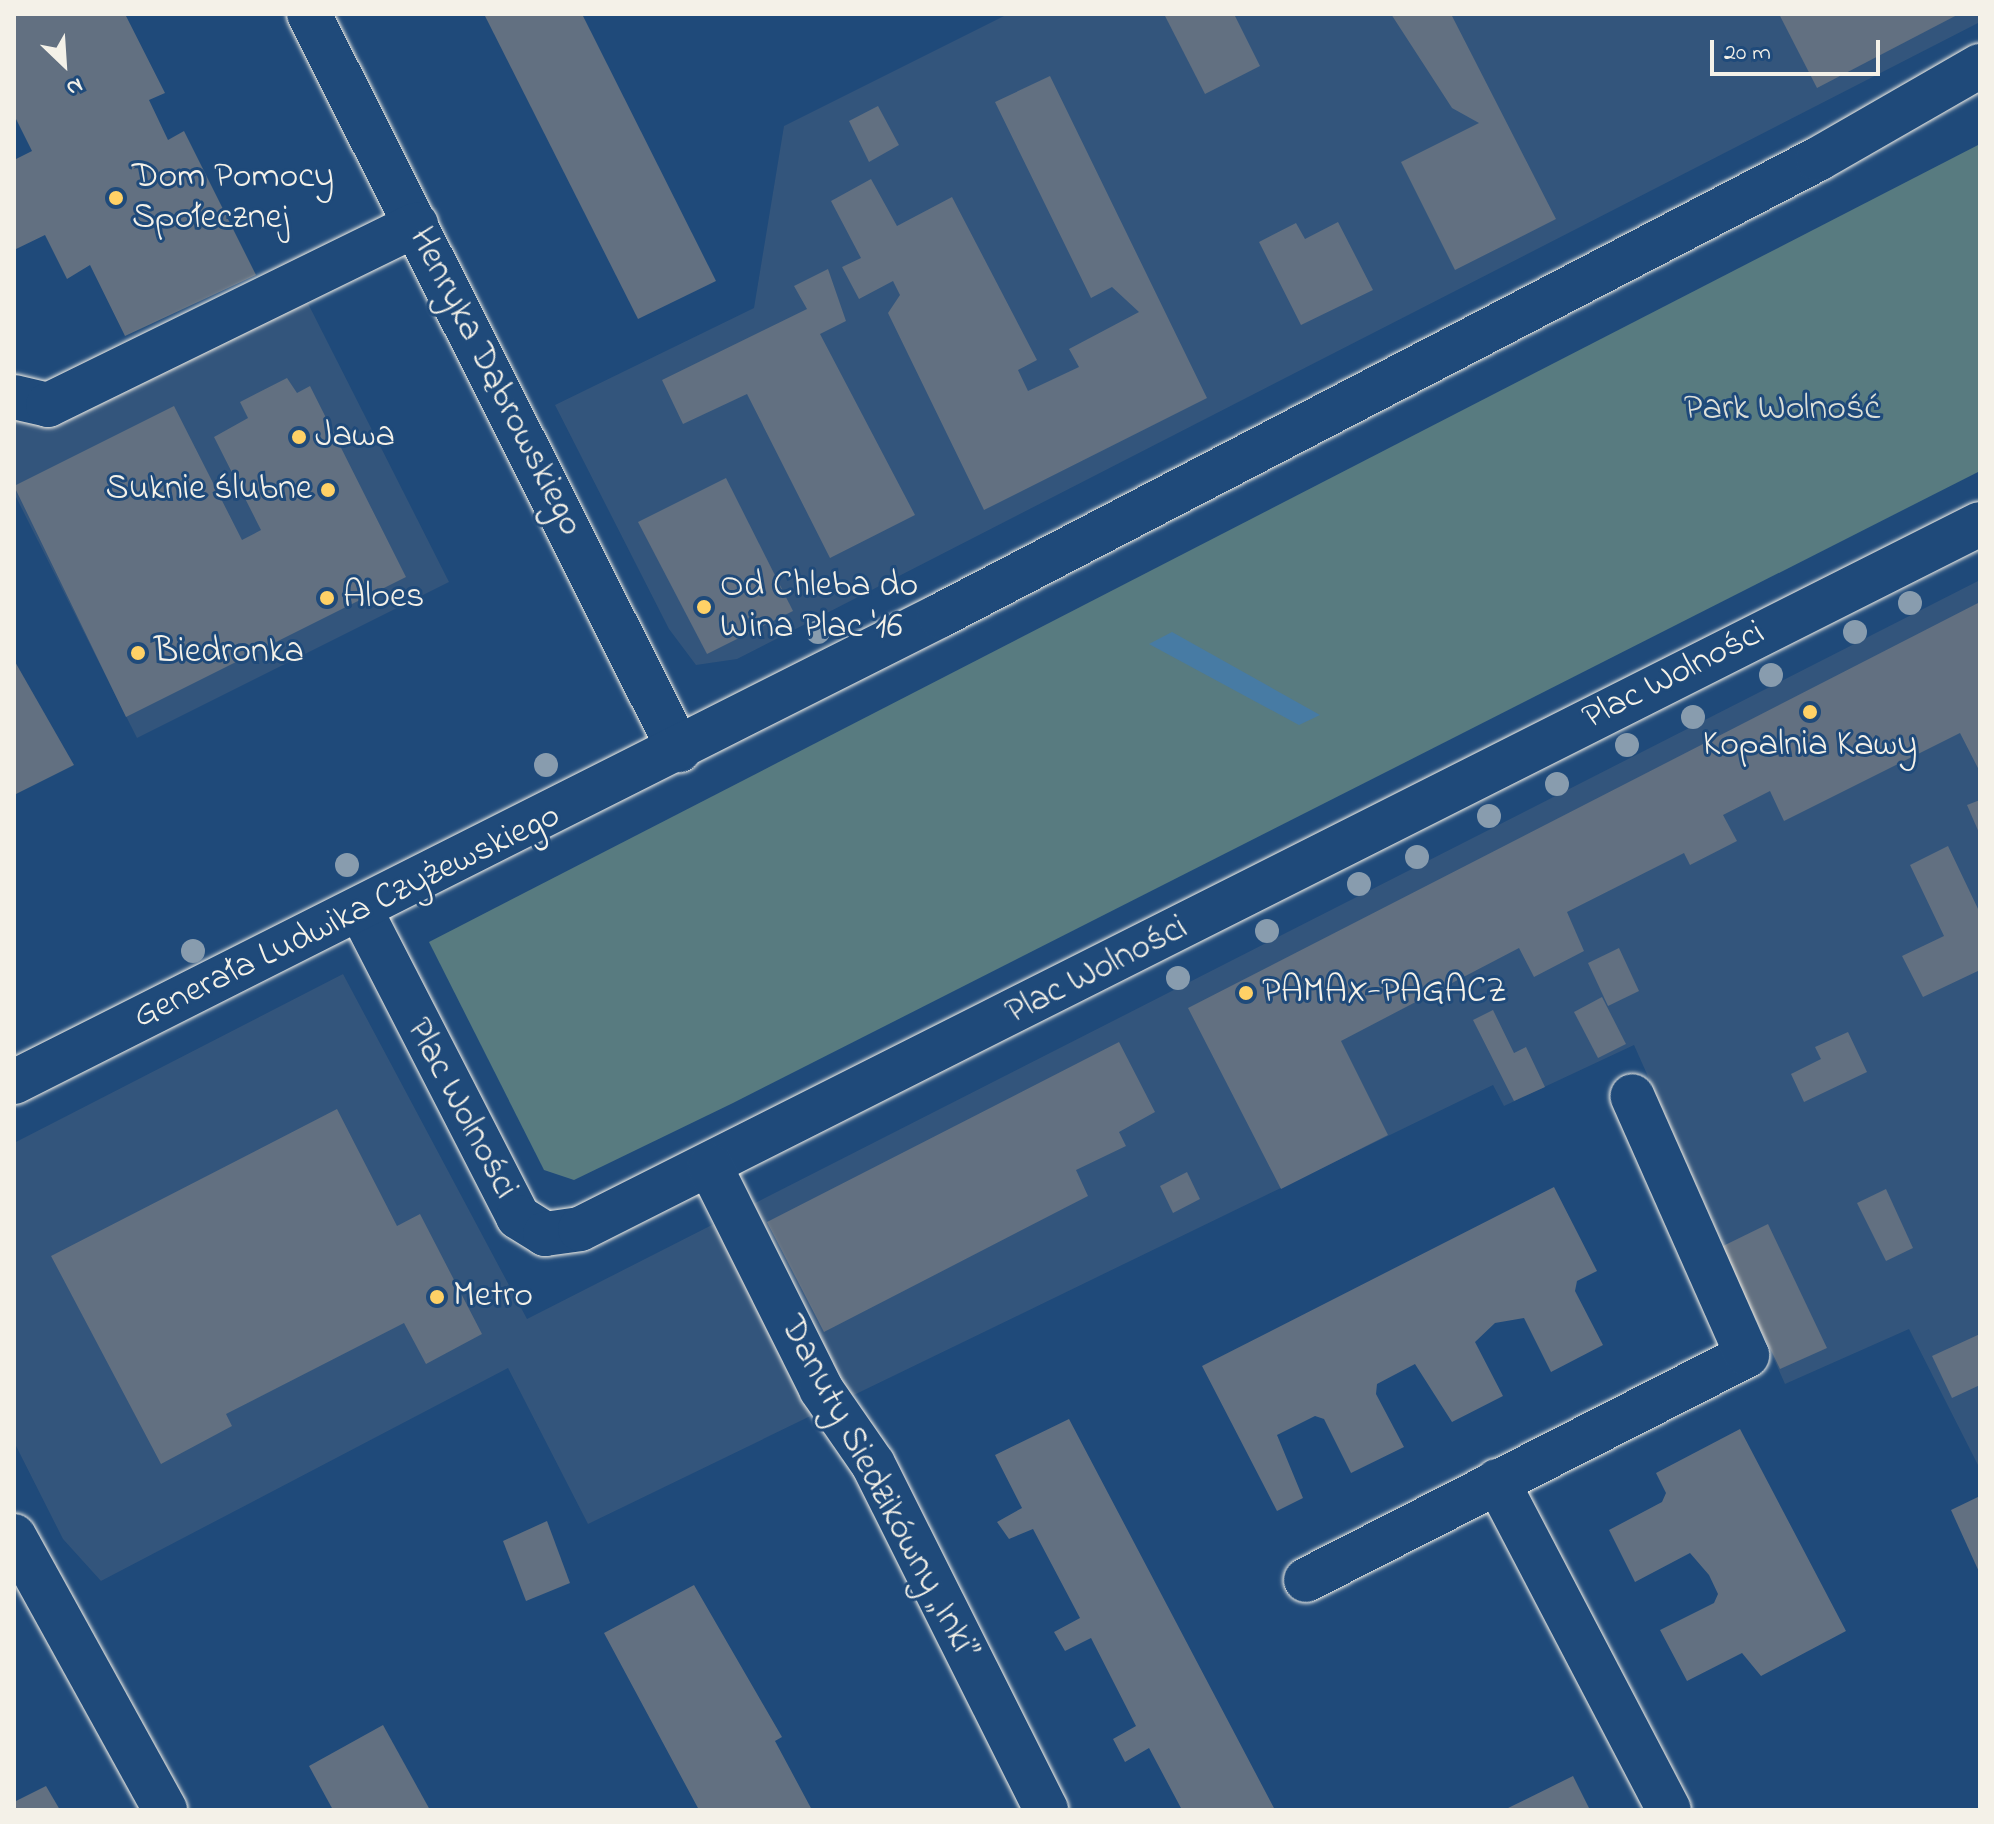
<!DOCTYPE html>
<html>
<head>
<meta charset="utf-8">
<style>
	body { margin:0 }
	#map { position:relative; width:1994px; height:1824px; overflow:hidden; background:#1f4a7a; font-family:"Indie Flower",sans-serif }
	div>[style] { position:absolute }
	.built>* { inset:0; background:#33557c }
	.green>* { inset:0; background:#587b80 }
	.water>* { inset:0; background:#477ba4 }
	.building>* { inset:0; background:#627081 }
	.roads { filter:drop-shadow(0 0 2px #f4f1e8) drop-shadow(0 0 2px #f4f1e8) }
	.minor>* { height:44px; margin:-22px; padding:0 22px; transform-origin:22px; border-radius:22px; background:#1f4a7a }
	.trees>* { width:24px; height:24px; margin:-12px; border-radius:50%; background:#889cae }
	.dots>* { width:22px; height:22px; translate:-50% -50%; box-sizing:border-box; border:4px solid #1f4a7a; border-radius:50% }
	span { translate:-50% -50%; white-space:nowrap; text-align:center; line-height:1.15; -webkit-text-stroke:6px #1f4a7a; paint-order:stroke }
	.poi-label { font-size:36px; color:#f4f1e8 }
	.left { translate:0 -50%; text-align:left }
	.right { translate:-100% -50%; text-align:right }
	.street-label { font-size:36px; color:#f4f1e8 }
	.park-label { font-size:36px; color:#dddfd8 }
	.frame { position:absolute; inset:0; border:16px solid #f4f1e8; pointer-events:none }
	.north { position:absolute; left:24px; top:24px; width:80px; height:80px; -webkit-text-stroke:6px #1f4a7a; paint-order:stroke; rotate:155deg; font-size:22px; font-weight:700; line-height:32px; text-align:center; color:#f4f1e8 }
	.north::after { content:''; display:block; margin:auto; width:28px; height:36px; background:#f4f1e8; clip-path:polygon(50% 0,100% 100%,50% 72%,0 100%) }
	.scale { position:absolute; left:1710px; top:40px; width:170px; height:36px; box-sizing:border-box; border:4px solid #f4f1e8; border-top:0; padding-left:10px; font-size:24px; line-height:28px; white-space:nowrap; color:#f4f1e8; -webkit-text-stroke:6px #1f4a7a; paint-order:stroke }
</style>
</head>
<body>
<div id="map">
	<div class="built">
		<i style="clip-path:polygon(1008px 14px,1980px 14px,1980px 22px,737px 659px,696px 665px,669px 629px,555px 405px,754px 308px,784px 126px)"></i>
		<i style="clip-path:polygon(290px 268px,449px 582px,137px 738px,14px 493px,14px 403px)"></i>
		<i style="clip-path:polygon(1980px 580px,1980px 1469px,1909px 1329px,1785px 1384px,1634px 1045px,1504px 1106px,1493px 1085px,588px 1524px,508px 1368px,101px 1581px,63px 1539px,14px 1442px,14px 1143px,343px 974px,527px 1319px)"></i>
	</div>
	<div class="green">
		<i style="clip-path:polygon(1980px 144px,1980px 471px,733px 1103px,574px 1180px,544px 1170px,429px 942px)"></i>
	</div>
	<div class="water">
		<i style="clip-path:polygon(1172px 632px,1320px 715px,1299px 725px,1149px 644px)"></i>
	</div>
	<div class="building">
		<i style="clip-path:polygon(14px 14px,125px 14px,165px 93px,149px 100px,168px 140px,184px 131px,256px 275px,125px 336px,90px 265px,67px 279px,45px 235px,14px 250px,14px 160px,32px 151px,14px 115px)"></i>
		<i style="clip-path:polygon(484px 14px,582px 14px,716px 281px,638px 319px)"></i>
		<i style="clip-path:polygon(1164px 14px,1234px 14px,1260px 66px,1205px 94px)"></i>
		<i style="clip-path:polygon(1391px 14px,1451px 14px,1556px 219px,1455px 270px,1401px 162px,1479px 123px,1452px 108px)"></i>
		<i style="clip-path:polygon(1779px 14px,1959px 14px,1817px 88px)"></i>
		<i style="clip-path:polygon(1050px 76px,1207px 398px,984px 510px,888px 313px,900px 295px,893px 281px,859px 299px,842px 267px,861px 258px,831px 201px,871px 179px,897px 226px,952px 197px,1037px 360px,1018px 370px,1028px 391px,1079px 367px,1069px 349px,1139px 312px,1112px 287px,1091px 298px,995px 102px)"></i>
		<i style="clip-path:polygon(878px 106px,899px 145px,869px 162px,849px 121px)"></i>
		<i style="clip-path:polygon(1338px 222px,1373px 290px,1301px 325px,1259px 242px,1296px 223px,1305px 239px)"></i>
		<i style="clip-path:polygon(828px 269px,846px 321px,820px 334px,915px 515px,830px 558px,747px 394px,683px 424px,662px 380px,807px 309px,794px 286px)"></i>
		<i style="clip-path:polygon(287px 378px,297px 393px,310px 386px,406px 577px,126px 717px,14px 486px,174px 406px,242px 540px,261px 530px,214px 437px,248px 418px,240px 402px)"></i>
		<i style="clip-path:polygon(726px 478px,793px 611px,707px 654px,638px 522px)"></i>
		<i style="clip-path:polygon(1980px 602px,1980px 772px,1960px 733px,1784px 821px,1770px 791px,1723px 815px,1737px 841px,1690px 865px,1684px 853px,1567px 912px,1584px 951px,1534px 977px,1519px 948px,1341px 1041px,1388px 1135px,1281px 1189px,1188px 1008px)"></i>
		<i style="clip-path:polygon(14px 660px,74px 765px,14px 795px)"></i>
		<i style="clip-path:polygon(1980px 800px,1980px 835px,1967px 805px)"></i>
		<i style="clip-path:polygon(1948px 846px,1980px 913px,1980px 970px,1923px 997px,1902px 956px,1944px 936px,1910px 865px)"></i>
		<i style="clip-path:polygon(1619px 948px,1639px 991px,1608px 1006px,1588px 963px)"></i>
		<i style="clip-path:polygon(1602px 997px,1626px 1044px,1598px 1058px,1574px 1012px)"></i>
		<i style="clip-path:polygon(1493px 1010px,1514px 1053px,1526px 1047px,1545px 1087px,1514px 1101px,1473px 1020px)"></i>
		<i style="clip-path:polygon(1848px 1032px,1867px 1072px,1804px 1102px,1791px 1074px,1821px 1059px,1815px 1047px)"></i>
		<i style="clip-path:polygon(1119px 1042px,1155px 1112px,1119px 1132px,1126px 1146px,1076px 1170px,1088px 1196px,824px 1332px,767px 1222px)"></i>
		<i style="clip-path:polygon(337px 1109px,397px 1226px,420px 1214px,482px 1334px,426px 1364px,404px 1323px,226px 1414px,232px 1426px,161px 1464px,51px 1256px)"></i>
		<i style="clip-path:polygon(1187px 1172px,1200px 1199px,1173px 1213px,1160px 1186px)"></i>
		<i style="clip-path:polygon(1554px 1187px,1597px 1271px,1577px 1281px,1575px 1291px,1603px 1345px,1551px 1372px,1524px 1318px,1495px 1323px,1475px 1342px,1503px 1396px,1452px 1422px,1415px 1364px,1377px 1384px,1376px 1394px,1404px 1447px,1351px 1473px,1324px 1419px,1315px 1416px,1277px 1435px,1303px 1498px,1277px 1511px,1202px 1366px)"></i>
		<i style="clip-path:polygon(1886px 1189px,1913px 1248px,1886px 1261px,1857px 1203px)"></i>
		<i style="clip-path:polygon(1768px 1224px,1827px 1348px,1780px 1369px,1721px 1247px)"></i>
		<i style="clip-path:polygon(1980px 1334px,1980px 1385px,1952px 1398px,1932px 1356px)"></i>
		<i style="clip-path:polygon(1069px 1419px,1275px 1810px,1182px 1810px,1149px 1748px,1125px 1762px,1113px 1739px,1136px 1726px,1091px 1638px,1065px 1651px,1054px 1632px,1080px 1618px,1033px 1529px,1009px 1539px,997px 1522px,1022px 1508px,995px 1455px)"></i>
		<i style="clip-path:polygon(1740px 1429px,1846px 1631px,1761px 1676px,1742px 1653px,1687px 1681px,1660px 1630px,1714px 1603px,1718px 1594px,1709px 1575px,1690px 1553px,1635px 1582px,1609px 1530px,1662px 1502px,1666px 1493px,1656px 1473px)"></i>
		<i style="clip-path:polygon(1980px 1496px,1980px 1574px,1951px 1510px)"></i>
		<i style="clip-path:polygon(547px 1521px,570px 1583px,526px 1601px,503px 1541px)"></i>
		<i style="clip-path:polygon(694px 1585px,782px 1737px,775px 1741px,812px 1810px,699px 1810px,604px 1633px)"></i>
		<i style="clip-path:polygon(383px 1725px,430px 1810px,333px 1810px,309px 1766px)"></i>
		<i style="clip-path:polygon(1573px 1776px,1590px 1810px,1504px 1810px)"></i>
		<i style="clip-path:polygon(46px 1786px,60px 1810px,14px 1810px,14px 1802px)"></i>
	</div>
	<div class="roads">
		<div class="minor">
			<i style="left:309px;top:14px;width:824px;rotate:63.31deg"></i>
			<i style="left:14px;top:397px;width:35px;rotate:13deg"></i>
			<i style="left:48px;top:405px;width:410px;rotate:-26.1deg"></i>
			<i style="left:361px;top:911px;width:344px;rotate:62.8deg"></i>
			<i style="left:518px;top:1217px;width:32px;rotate:32deg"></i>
			<i style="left:545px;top:1234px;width:35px;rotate:-8deg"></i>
			<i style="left:580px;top:1229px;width:1567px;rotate:-26.73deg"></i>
			<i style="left:14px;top:1082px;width:1036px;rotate:-26.74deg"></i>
			<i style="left:939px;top:616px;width:991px;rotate:-27.47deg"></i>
			<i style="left:1818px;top:159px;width:187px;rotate:-29.9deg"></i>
			<i style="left:710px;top:1166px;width:249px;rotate:63.5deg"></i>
			<i style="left:821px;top:1389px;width:91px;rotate:55.3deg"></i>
			<i style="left:873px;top:1464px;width:387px;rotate:63.4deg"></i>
			<i style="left:1497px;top:1481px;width:371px;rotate:62.4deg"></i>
			<i style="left:14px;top:1536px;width:313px;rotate:61.1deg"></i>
			<i style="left:1306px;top:1580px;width:495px;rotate:-27deg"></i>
			<i style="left:1747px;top:1355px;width:283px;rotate:-113.9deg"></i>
		</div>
	</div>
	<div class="trees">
		<i style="left:1910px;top:603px"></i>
		<i style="left:818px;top:632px"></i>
		<i style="left:1855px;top:632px"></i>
		<i style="left:1771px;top:675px"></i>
		<i style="left:1693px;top:717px"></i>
		<i style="left:1627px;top:745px"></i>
		<i style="left:546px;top:765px"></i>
		<i style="left:1557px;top:784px"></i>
		<i style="left:1489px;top:816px"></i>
		<i style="left:1417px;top:857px"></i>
		<i style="left:347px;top:865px"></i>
		<i style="left:1359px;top:884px"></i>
		<i style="left:1267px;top:931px"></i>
		<i style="left:193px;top:951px"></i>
		<i style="left:1178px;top:978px"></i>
	</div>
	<div class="dots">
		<i style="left:116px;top:198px;background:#ffd166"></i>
		<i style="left:299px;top:437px;background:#ffd166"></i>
		<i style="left:328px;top:490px;background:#ffd166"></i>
		<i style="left:327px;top:598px;background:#ffd166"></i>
		<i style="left:704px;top:607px;background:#ffd166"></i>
		<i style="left:138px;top:653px;background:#ffd166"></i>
		<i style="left:1810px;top:712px;background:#ffd166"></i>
		<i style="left:1246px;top:993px;background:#ffd166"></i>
		<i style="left:437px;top:1297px;background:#ffd166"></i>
	</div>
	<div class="poi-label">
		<span class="left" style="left:132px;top:198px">Dom Pomocy<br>Społecznej</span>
		<span class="left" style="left:315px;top:437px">Jawa</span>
		<span class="right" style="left:312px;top:490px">Suknie ślubne</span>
		<span class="left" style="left:720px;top:607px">Od Chleba do<br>Wina Plac '16</span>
		<span class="left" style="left:343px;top:598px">Aloes</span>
		<span class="left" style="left:154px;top:653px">Biedronka</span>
		<span style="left:1810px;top:746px">Kopalnia Kawy</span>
		<span class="left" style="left:1262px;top:993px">PAMAX-PAGACZ</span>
		<span class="left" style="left:453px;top:1297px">Metro</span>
	</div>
	<div class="street-label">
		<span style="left:495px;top:382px;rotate:63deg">Henryka Dąbrowskiego</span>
		<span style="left:1674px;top:676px;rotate:-27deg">Plac Wolności</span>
		<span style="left:347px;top:917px;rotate:-26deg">Generała Ludwika Czyżewskiego</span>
		<span style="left:1097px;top:971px;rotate:-27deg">Plac Wolności</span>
		<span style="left:461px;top:1109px;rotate:62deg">Plac Wolności</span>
		<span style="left:878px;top:1488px;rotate:62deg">Danuty Siedzikówny „Inki”</span>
	</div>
	<div class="park-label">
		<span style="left:1782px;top:410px">Park Wolność</span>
	</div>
	<div class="frame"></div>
	<div class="north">N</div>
	<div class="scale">20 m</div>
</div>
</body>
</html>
